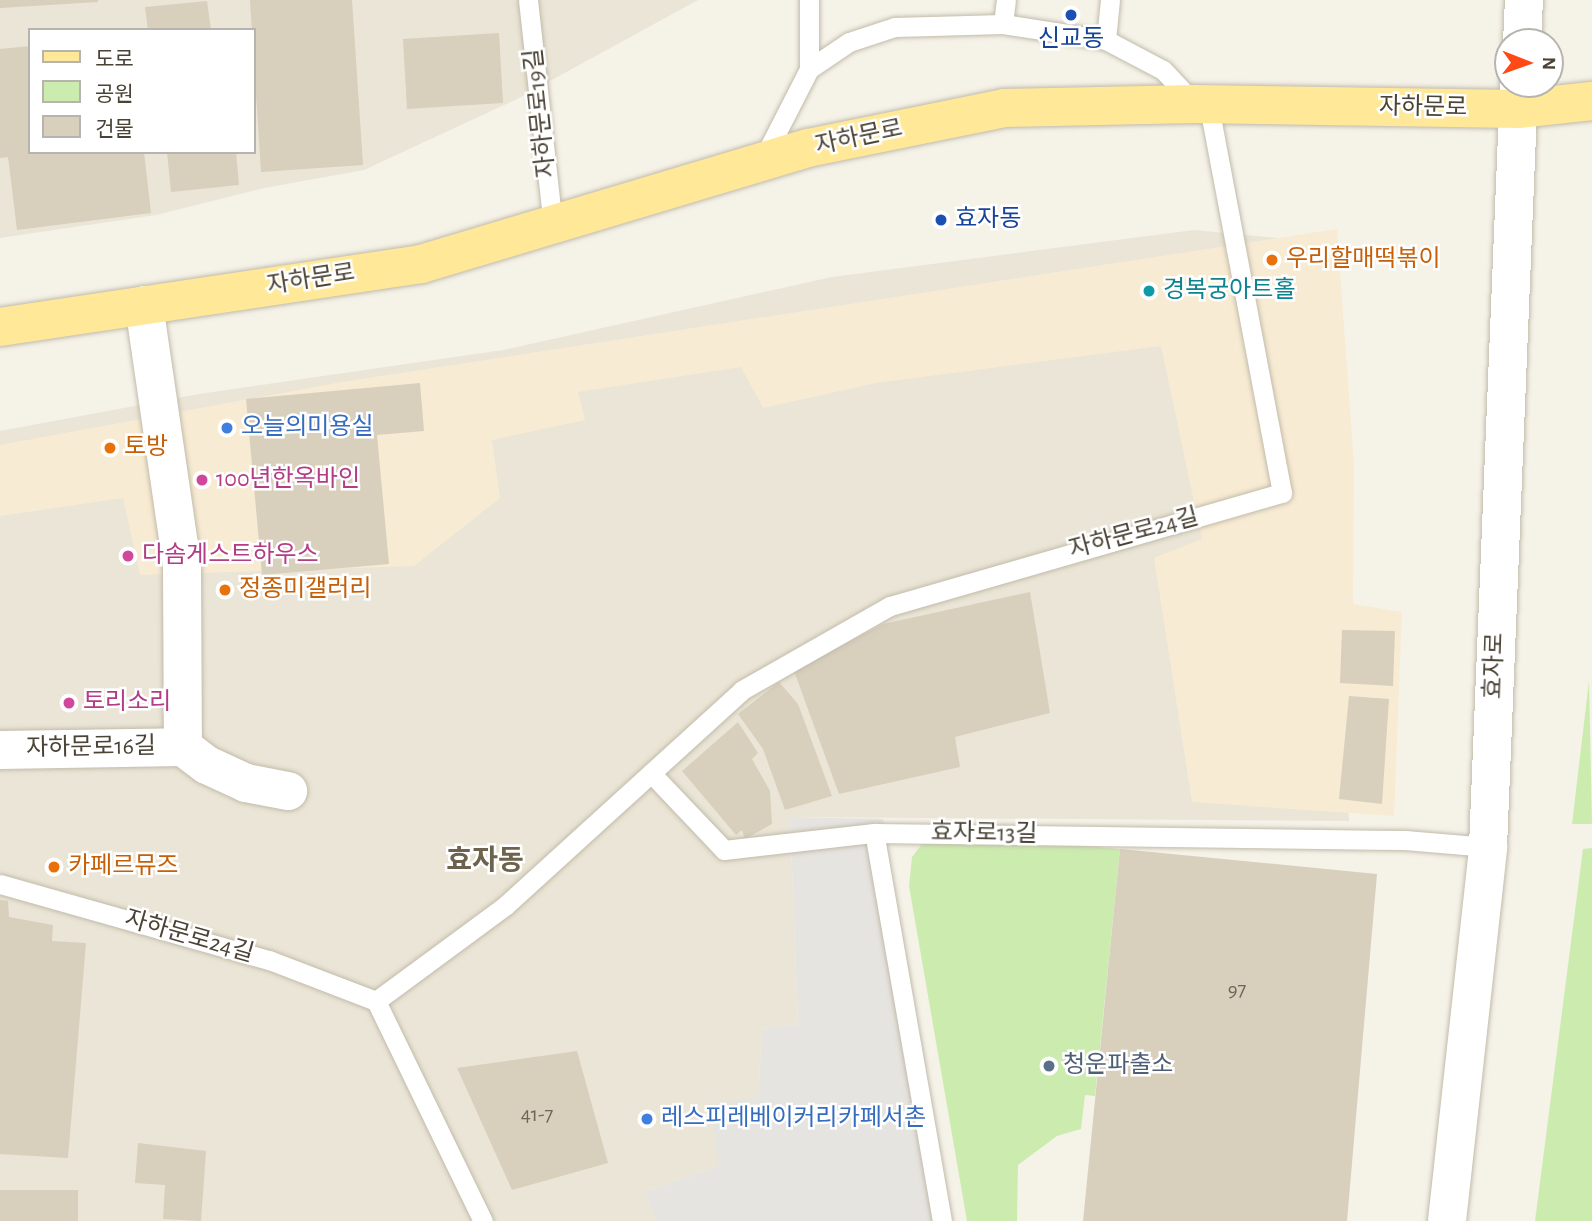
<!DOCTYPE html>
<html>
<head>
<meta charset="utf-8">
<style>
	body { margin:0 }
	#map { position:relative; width:1592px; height:1221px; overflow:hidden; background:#f5f2e8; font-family:"Alegreya Sans","Noto Sans KR",sans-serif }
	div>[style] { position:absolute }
	.residential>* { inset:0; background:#eae5d6 }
	.commercial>* { inset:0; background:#f8ebd3 }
	.green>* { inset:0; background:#ccecaf }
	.parking>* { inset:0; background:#e6e4e0 }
	.building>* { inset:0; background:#d8cfbd }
	.roads { filter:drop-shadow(0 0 2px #c2bbaa) drop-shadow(0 0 2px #c2bbaa) }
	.service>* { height:19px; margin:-9.5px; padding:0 9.5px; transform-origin:9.5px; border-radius:9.5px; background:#fff }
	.minor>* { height:38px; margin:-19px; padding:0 19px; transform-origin:19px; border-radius:19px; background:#fff }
	.tertiary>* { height:38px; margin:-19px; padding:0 19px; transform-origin:19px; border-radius:19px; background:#fff }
	.primary>* { height:38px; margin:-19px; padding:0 19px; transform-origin:19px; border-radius:19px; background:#ffe998 }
	.dots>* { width:19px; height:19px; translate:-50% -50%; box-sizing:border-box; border:4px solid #fff; border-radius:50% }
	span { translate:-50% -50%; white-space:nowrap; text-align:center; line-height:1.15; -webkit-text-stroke:5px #fff; paint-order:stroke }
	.number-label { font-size:21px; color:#6e6658 }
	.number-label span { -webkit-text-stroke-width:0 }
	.transit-label { font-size:24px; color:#164399 }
	.left { translate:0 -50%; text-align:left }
	.street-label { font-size:24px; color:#4a4336 }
	.food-label { font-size:24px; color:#c56008 }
	.culture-label { font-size:24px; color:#0d838f }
	.shop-label { font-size:24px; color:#366cbe }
	.hotel-label { font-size:24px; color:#b23c85 }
	.service-label { font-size:24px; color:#4e5e75 }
	.quarter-label { font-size:28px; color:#6d624d; font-weight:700 }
	.legend { position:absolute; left:28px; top:28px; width:228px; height:126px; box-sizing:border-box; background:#fff; border:2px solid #b7b4af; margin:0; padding:9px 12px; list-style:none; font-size:21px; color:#4a4336 }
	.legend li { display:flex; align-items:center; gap:14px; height:35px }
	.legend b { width:35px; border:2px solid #b7b4af }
	.north { position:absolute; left:1494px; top:28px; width:70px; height:70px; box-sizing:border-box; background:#fff; border:2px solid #b7b4af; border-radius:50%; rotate:91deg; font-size:19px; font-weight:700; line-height:28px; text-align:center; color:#4a4336 }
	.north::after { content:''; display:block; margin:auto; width:24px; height:32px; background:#ff4916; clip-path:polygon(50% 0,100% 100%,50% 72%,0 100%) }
</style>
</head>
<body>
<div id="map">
	<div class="residential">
		<i style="clip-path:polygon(evenodd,0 0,698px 0,517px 99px,364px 170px,264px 188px,156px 215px,0 238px,0 0,30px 30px,254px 30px,254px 152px,30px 152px,30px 30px)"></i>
		<i style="clip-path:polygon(1194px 230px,1299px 240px,1337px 336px,1349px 821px,790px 817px,798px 1024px,762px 1029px,758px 1098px,718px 1166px,644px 1192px,656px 1221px,0 1221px,0 431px,199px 394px,503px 350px,832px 277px)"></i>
	</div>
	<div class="commercial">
		<i style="clip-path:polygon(1337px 229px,1354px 465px,1353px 604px,1402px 612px,1394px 816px,1192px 802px,1154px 558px,1202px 539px,1161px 346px,876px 383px,763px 408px,741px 367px,578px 392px,585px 420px,492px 440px,500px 498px,414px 566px,140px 575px,123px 498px,0 516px,0 445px,342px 382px)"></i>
	</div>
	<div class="green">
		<i style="clip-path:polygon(1589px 681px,1592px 824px,1572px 824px)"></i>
		<i style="clip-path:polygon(956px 836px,1120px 849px,1095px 1096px,1085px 1095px,1081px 1129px,1057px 1136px,1018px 1165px,1017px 1221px,967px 1221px,909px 886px,912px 857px,922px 844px)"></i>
		<i style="clip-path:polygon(1592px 848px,1592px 1221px,1535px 1221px,1583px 849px)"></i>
	</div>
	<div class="parking">
		<i style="clip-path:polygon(790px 817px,883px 819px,949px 1221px,656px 1221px,644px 1192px,718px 1166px,711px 1103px,758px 1098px,762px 1029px,798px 1024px)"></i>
	</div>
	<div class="building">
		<i style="clip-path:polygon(0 0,98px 0,98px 2px,0 8px)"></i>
		<i style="clip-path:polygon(250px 0,352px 0,363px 165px,261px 172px)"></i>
		<i style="clip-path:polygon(207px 1px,211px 30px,148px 30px,145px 7px)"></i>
		<i style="clip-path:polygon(499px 33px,503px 103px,407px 109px,403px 39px)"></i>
		<i style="clip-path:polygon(30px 46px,30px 152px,144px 152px,151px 213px,17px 230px,8px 157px,0 158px,0 49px)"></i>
		<i style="clip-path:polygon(167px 152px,236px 152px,239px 185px,171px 192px)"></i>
		<i style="clip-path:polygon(420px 383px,424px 431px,377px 435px,389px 564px,262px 575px,246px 399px)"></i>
		<i style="clip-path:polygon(1030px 592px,1050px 713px,955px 737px,960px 767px,839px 794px,794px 671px,883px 624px)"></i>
		<i style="clip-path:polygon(1342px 630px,1395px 631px,1393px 686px,1340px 683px)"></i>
		<i style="clip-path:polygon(779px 682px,798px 704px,832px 796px,785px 810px,763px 749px,738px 714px)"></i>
		<i style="clip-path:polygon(1349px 696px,1389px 699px,1382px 804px,1339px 799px)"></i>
		<i style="clip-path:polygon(738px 722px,758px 753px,752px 759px,770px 791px,772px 824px,745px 839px,742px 830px,736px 835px,682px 771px)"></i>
		<i style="clip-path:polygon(1120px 849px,1377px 874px,1347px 1221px,1083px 1221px)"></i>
		<i style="clip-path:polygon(0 900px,8px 901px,9px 917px,53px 925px,52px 941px,86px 943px,68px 1158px,0 1154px)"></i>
		<i style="clip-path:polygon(577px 1051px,608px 1163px,512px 1190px,457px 1068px)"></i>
		<i style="clip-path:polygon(138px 1143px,206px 1151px,201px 1221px,163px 1219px,165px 1185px,135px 1183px)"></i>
		<i style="clip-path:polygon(0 1190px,78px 1190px,78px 1221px,0 1221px)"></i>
	</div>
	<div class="roads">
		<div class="service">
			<i style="left:528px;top:0;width:228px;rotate:83.7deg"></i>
			<i style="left:809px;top:0;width:69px;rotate:90deg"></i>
			<i style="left:1003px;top:24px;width:24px;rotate:-83deg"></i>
			<i style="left:1106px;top:40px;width:40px;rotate:-84.3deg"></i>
			<i style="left:762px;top:161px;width:103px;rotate:-62.9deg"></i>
			<i style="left:809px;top:69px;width:48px;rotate:-34deg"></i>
			<i style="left:849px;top:42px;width:48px;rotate:-18.1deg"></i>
			<i style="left:895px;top:27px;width:108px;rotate:-1.6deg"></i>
			<i style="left:1003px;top:24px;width:104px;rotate:8.8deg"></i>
			<i style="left:1106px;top:40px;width:64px;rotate:27.8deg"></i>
			<i style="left:1163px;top:70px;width:45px;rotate:46.8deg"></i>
			<i style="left:651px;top:773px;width:106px;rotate:46.5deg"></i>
			<i style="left:724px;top:850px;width:151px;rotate:-6.5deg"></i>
			<i style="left:0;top:884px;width:280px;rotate:15.8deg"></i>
			<i style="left:269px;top:960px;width:115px;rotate:21deg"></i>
			<i style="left:376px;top:1001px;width:162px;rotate:-36.4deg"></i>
			<i style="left:506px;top:905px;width:319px;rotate:-42.3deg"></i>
			<i style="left:742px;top:690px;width:170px;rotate:-29.6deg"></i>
			<i style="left:890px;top:606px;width:408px;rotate:-16.1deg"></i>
			<i style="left:1282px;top:493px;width:394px;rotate:-100.7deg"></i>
			<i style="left:376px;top:1001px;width:245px;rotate:64.1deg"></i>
			<i style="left:942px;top:1221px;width:394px;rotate:-99.9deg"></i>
			<i style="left:874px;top:833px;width:531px;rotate:0.76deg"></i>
			<i style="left:1405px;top:840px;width:83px;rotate:4.8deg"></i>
		</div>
		<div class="minor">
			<i style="left:144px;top:305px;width:265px;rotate:81.7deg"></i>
			<i style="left:182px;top:567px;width:180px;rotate:89.7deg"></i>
			<i style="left:183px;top:747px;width:30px;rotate:37deg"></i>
			<i style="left:207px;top:765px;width:43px;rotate:24.8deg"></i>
			<i style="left:246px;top:783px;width:43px;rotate:10.8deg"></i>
			<i style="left:0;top:750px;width:183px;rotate:-0.9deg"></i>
		</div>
		<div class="tertiary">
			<i style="left:1522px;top:42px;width:42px;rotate:-87.3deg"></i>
			<i style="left:1447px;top:1221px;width:376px;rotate:-83.7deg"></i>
			<i style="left:1488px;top:847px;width:764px;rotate:-87.67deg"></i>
		</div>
		<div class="primary">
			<i style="left:0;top:327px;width:426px;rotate:-8.5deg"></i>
			<i style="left:421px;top:264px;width:404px;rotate:-16.7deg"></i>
			<i style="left:808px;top:148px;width:200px;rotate:-11.5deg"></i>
			<i style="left:1004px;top:108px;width:190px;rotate:-1.2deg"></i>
			<i style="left:1194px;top:104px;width:324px;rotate:0.9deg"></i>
			<i style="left:1518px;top:109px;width:74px;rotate:-6.2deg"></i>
		</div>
	</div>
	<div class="dots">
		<i style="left:1071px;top:15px;background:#1a4fb4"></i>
		<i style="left:941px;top:220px;background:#1a4fb4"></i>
		<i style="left:1272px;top:260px;background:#e8710a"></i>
		<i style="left:1149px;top:291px;background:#0f9aa8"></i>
		<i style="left:227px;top:428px;background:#3f7fe0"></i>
		<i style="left:110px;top:448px;background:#e8710a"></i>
		<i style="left:202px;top:480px;background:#d1479c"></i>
		<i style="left:128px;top:556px;background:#d1479c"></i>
		<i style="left:225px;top:590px;background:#e8710a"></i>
		<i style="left:69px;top:703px;background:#d1479c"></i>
		<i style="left:54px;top:867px;background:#e8710a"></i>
		<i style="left:1049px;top:1066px;background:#5c6f8a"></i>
		<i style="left:647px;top:1119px;background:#3f7fe0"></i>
	</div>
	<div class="number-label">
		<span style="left:1237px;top:990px">97</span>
		<span style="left:537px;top:1115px">41-7</span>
	</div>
	<div class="transit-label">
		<span style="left:1071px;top:40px">신교동</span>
		<span class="left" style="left:955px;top:220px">효자동</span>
	</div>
	<div class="street-label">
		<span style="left:1423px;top:108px;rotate:1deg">자하문로</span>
		<span style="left:541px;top:113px;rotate:-96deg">자하문로19길</span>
		<span style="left:859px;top:138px;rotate:-12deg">자하문로</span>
		<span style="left:311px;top:280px;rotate:-9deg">자하문로</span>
		<span style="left:1134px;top:534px;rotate:-15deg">자하문로24길</span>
		<span style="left:1495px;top:666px;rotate:-88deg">효자로</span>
		<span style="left:91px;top:748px;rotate:-1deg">자하문로16길</span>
		<span style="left:984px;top:834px;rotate:1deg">효자로13길</span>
		<span style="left:189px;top:937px;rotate:16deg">자하문로24길</span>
	</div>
	<div class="food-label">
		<span class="left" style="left:1286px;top:260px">우리할매떡볶이</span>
		<span class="left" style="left:124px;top:448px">토방</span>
		<span class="left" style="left:239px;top:590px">정종미갤러리</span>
		<span class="left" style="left:68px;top:867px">카페르뮤즈</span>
	</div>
	<div class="culture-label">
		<span class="left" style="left:1163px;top:291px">경복궁아트홀</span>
	</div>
	<div class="shop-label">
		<span class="left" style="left:241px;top:428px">오늘의미용실</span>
		<span class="left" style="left:661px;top:1119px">레스피레베이커리카페서촌</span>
	</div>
	<div class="hotel-label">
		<span class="left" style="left:216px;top:480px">100년한옥바인</span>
		<span class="left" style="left:142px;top:556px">다솜게스트하우스</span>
		<span class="left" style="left:83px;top:703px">토리소리</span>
	</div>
	<div class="service-label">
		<span class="left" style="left:1063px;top:1066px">청운파출소</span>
	</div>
	<div class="quarter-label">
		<span style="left:485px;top:861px">효자동</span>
	</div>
	<ul class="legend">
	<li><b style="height:9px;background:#ffe998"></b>도로</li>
	<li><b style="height:19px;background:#ccecaf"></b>공원</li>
	<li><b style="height:19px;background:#d8cfbd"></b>건물</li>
	</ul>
	<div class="north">N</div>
</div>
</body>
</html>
